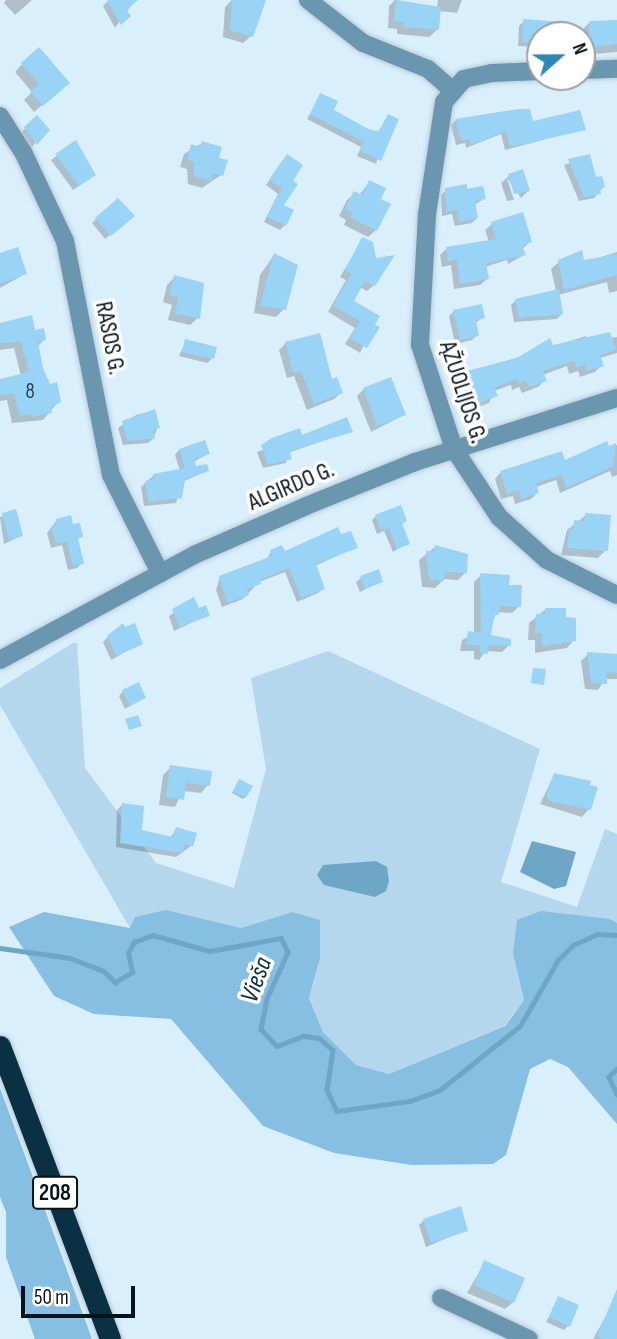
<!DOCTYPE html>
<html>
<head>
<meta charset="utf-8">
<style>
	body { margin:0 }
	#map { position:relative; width:617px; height:1339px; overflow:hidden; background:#daeffc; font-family:"Sofia Sans Condensed",sans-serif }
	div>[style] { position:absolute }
	.green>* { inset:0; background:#b4d7ed }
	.forest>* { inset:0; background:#86bfe1 }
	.water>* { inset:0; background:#6da6c7 }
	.shadow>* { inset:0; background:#0003 }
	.stream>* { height:4.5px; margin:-2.25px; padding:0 2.25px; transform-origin:2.25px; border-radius:2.25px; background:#6da6c7 }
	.building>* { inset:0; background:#99d3f5 }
	.roads { filter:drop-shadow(0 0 2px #b8ccd8) drop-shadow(0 0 2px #b8ccd8) }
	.minor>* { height:18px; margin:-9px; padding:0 9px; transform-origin:9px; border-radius:9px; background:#6a96b0 }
	.highway>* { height:21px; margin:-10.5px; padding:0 10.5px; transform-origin:10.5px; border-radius:10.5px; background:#0a3044 }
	span { translate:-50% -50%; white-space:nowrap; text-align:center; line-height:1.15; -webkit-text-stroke:7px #fff; paint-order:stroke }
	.number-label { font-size:21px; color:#2b4351 }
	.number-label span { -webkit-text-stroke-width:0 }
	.shield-label span { padding:2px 5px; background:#fff; border:2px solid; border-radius:5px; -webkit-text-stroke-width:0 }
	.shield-label { font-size:23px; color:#06131a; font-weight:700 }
	.street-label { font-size:24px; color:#06131a }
	.water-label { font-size:26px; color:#132e3d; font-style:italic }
	.north { position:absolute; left:526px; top:21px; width:70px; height:70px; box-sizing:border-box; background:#fff; border:2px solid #9ba1a3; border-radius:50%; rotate:69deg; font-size:19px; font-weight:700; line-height:28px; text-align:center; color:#06131a }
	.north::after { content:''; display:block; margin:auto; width:24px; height:32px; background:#2e88b5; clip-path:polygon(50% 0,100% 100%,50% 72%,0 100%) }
	.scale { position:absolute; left:21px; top:1286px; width:114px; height:32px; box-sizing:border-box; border:4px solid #06131a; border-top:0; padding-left:9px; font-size:21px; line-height:24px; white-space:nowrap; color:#06131a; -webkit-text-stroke:5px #fff; paint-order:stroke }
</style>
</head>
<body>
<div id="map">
	<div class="green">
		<i style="clip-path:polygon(73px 643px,77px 643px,85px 768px,156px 863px,234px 888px,266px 769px,251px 678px,328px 651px,540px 749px,501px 882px,577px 907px,605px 829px,617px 834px,617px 923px,610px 919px,513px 954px,524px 1000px,504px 1026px,389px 1074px,356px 1065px,323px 1032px,309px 998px,320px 958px,292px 912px,241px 928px,166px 910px,130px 928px,0 705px,0 688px)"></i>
	</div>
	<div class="forest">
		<i style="clip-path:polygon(166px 910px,241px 928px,292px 912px,320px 920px,320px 958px,309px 998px,323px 1032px,356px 1065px,389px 1074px,505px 1026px,524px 1000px,513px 954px,517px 920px,541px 911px,610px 919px,617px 923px,617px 1124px,568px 1067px,550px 1059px,530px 1069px,506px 1155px,493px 1164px,412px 1165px,334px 1153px,263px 1126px,171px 1019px,94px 1014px,54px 996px,9px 927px,44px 912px,130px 928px,135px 917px)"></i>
		<i style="clip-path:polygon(0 1088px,37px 1188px,92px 1339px,35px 1339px,6px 1257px,6px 1212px,0 1197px)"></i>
	</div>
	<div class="water">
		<i style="clip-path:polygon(532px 841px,576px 852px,566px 886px,554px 889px,520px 872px)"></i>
		<i style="clip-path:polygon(376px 861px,387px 867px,389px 881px,386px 891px,375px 897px,324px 885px,317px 875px,323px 865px)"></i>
	</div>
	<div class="shadow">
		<i style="clip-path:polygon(6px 0,32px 0,15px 15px,4px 3px)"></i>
		<i style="clip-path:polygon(109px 0,135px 0,115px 28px,103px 6px)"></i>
		<i style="clip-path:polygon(232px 0,257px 0,251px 36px,243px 43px,223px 37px,225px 7px)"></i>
		<i style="clip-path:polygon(395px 0,437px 8px,438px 0,462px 0,457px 13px,439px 11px,437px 30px,429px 37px,397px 34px,397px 29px,388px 28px,389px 6px)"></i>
		<i style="clip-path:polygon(524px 21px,560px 35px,540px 35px,540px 47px,518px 46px,519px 26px)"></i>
		<i style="clip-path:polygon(590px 22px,617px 22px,617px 52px,582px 55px,582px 30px)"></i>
		<i style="clip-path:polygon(22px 64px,60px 90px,34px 112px,24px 100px,32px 92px,15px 72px)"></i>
		<i style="clip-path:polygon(321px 95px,331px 111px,348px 122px,378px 132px,388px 116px,376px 164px,357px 156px,361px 147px,307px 119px)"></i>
		<i style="clip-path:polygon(37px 118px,47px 130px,31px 148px,20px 133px)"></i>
		<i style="clip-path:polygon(456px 120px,532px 123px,584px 129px,505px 150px,501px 134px,466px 148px,465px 143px,456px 145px,451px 125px)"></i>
		<i style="clip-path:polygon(76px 142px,94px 175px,73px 190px,51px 160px)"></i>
		<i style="clip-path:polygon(202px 143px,217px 159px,221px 175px,202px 188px,188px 184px,187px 169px,180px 167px,184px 154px)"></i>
		<i style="clip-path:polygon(589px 156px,594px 179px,603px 187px,594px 198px,579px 201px,564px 165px)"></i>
		<i style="clip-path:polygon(282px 161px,291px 181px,281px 206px,285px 225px,280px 230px,264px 222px,278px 194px,266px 185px)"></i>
		<i style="clip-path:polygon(509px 176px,528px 191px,521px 198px,507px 178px,514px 200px,507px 201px,501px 183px)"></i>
		<i style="clip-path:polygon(370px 182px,378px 200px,376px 230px,368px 237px,344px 225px,346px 220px,339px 216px,347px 200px,355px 193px,359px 195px)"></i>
		<i style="clip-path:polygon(482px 188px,484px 199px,474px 205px,477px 218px,472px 223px,455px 226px,452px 214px,442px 216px,441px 195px,446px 190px)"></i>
		<i style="clip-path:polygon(96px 219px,127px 221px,105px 239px,92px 223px)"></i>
		<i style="clip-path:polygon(492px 224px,530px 242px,522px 249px,524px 255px,508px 264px,507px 260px,485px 267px,487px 279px,480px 285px,454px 289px,451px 265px,442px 267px,440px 255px,446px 249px,489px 242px,485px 230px)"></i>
		<i style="clip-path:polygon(363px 239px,374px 285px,367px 291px,360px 287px,352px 301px,378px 317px,360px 353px,345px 344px,355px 328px,328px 312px,346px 280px,340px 277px)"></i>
		<i style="clip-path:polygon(617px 252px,617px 291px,609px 293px,607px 282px,558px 295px,562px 314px,557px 319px,514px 322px,511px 305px,516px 300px,556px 291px,551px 269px,559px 262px,582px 263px)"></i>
		<i style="clip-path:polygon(0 255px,25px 274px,0 288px)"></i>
		<i style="clip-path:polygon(274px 255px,284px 309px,276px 317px,254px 313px,260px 275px)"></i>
		<i style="clip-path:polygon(175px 277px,198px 318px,190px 325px,168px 320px,172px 305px,163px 302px,167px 285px)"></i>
		<i style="clip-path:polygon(454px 311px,483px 318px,475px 323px,477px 335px,472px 340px,455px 344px,449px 316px)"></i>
		<i style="clip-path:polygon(0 325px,45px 339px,37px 347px,42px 369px,59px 401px,43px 420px,12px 423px,7px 400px,0 401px,0 381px,21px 376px,14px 348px,0 350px)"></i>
		<i style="clip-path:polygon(586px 336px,588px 341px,617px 337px,617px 353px,600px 358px,602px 365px,595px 372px,580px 377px,578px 371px,569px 374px,567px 366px,543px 375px,545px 380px,538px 387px,522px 393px,519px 387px,512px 390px,511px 385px,494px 391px,489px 403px,473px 409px,471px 402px,465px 405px,461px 380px,468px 373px)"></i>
		<i style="clip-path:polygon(186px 341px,212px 359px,207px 363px,179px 356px)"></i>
		<i style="clip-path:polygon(286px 343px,341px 393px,334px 399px,307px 410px,294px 376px,287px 378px,279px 350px)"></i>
		<i style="clip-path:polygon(364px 389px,404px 415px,371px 432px,357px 396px)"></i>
		<i style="clip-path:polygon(154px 411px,158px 427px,153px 439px,148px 443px,123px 445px,118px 428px,136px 415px)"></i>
		<i style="clip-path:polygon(351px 431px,288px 453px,286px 463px,263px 468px,257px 452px,301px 437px)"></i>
		<i style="clip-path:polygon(617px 445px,617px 475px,612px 477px,610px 471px,560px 493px,556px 480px,536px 487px,537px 493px,531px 499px,515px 504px,513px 496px,501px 499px,495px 479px,501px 472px,564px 462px)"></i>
		<i style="clip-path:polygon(179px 450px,208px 454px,193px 462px,195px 468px,207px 471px,182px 482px,176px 503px,144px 506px,141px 487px,154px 475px,180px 471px,175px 455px)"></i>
		<i style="clip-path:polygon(15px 512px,21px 536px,4px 544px,0 517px)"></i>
		<i style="clip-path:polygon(586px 515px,606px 550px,598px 558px,561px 555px,567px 530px)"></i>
		<i style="clip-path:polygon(376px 516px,405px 521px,401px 525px,408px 543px,393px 552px,384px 531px,377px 534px,372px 520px)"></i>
		<i style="clip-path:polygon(57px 520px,81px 536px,76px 541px,82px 563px,77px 568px,68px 570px,62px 545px,51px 548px,47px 533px)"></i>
		<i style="clip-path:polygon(340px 536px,356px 547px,315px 566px,323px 589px,318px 593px,297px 602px,285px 572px,259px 582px,243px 599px,222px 607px,216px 590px,220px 577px,267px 559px,271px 551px,284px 553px)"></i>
		<i style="clip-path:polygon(435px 547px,465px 573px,458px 580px,444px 579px,435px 588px,422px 587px,419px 560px)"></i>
		<i style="clip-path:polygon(481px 575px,507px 586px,519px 606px,512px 613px,496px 612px,489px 636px,509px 645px,502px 652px,486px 651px,479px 660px,474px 659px,474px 651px,460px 651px,462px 640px,474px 634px,474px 582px)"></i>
		<i style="clip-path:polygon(361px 578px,381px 581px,360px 592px,356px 582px)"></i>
		<i style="clip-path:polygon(193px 599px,198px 610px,208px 615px,174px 631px,169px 616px)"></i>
		<i style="clip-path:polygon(546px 609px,564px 619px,574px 640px,567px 648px,535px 653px,535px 640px,528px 640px,529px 623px)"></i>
		<i style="clip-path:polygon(108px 637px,141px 643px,111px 660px,103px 642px)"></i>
		<i style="clip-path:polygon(588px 654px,617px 654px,617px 679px,605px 679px,598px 690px,585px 689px,581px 661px)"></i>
		<i style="clip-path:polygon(123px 691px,144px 698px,125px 709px,119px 696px)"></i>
		<i style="clip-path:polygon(171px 767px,208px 785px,201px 793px,183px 791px,175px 807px,159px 805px,163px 775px)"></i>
		<i style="clip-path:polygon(554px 775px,588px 786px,589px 809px,582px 817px,540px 804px)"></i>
		<i style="clip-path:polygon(238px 783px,245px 797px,243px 799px,232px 793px)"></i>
		<i style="clip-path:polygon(122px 805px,140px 831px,170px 838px,176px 829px,191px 846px,176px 857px,116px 847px,117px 810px)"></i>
		<i style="clip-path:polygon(424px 1220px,466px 1230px,426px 1247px,419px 1225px)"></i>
		<i style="clip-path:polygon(485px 1262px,513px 1302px,505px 1309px,467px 1293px)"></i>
		<i style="clip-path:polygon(559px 1298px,568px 1326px,564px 1330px,546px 1322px)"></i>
		<i style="clip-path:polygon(611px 1307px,617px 1309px,617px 1339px,593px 1339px)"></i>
	</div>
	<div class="stream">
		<i style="left:0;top:948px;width:71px;rotate:8.1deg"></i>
		<i style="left:70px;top:958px;width:36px;rotate:21deg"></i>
		<i style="left:104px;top:971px;width:16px;rotate:45deg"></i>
		<i style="left:115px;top:982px;width:20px;rotate:-30deg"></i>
		<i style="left:132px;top:972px;width:19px;rotate:-102deg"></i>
		<i style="left:128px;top:953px;width:13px;rotate:-61deg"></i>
		<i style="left:134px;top:942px;width:20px;rotate:-20deg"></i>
		<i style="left:153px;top:935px;width:59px;rotate:15.7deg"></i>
		<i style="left:210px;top:951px;width:72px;rotate:-10.4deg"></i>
		<i style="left:281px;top:938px;width:16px;rotate:63deg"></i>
		<i style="left:288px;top:952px;width:51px;rotate:114.1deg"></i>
		<i style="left:267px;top:999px;width:31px;rotate:101deg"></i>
		<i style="left:261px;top:1029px;width:23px;rotate:47deg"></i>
		<i style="left:277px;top:1046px;width:28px;rotate:-21deg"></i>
		<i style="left:303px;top:1036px;width:16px;rotate:7deg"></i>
		<i style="left:319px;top:1038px;width:18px;rotate:41deg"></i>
		<i style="left:333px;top:1050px;width:40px;rotate:98.5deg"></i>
		<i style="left:327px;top:1090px;width:23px;rotate:65deg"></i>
		<i style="left:337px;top:1111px;width:74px;rotate:-7.8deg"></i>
		<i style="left:410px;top:1101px;width:32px;rotate:-20deg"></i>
		<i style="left:440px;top:1090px;width:102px;rotate:-38.7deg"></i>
		<i style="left:520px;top:1026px;width:76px;rotate:-60.1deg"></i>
		<i style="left:558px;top:960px;width:21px;rotate:-45deg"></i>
		<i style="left:573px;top:945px;width:27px;rotate:-24deg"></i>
		<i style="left:598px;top:934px;width:19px;rotate:3deg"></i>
		<i style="left:617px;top:1069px;width:11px;rotate:135deg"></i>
		<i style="left:609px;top:1077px;width:19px;rotate:65deg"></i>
	</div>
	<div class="building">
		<i style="clip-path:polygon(107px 0,138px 0,126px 10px,131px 16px,121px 25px)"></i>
		<i style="clip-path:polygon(232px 0,266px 0,253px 37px,230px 30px)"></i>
		<i style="clip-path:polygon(396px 0,441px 7px,439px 30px,404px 27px,404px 22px,394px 21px)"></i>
		<i style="clip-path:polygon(523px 19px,563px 22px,562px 35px,540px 35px,540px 43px,522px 42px)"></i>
		<i style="clip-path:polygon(617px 20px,617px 44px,589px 48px,589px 21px)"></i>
		<i style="clip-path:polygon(39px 47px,70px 83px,43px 106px,30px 92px,39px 84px,21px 63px)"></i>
		<i style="clip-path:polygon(320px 93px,338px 101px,334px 110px,370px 130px,379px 131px,388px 114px,399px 119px,381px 161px,360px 151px,364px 142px,310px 114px)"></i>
		<i style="clip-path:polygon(518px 109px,530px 109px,533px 121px,580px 110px,586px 130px,510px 147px,506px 131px,471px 145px,469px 139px,461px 141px,455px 119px)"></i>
		<i style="clip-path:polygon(37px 115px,50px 130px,37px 145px,24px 127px)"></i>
		<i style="clip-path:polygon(76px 140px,96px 175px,79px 186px,55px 154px)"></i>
		<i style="clip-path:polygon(202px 141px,222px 147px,219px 158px,228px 160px,223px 176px,213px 173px,211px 181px,194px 176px,194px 162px,187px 159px,191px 144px,200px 147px)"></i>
		<i style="clip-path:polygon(287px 154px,303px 165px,293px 181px,298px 184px,284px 205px,294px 210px,286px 226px,267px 217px,282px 188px,269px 180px)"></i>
		<i style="clip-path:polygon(590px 154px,596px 177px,602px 176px,605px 187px,600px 189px,601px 194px,584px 197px,568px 159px)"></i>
		<i style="clip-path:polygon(523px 169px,530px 191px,514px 194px,508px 174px)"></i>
		<i style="clip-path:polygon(369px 180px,386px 188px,381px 199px,391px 204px,377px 231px,350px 217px,353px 212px,345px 209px,354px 191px,362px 195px)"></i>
		<i style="clip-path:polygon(467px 184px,467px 189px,483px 186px,486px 199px,475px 201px,478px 218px,459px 222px,457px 210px,446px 212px,445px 188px)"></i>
		<i style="clip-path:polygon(118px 198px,135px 216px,111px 236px,95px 218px)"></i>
		<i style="clip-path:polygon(523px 212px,532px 242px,522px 246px,526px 255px,486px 263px,489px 279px,460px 284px,457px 260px,448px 261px,446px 247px,496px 239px,491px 222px)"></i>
		<i style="clip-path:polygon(362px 237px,373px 242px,376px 258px,395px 255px,375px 286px,365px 281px,354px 301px,380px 316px,375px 325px,380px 327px,367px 348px,350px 338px,360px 321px,333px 306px,351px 274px,345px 270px)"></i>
		<i style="clip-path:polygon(18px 247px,27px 274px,0 284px,0 253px)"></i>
		<i style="clip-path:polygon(582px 250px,584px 260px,617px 254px,617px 275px,564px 290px,558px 260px)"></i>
		<i style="clip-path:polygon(274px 253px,298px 265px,286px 310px,260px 306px)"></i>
		<i style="clip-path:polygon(174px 275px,204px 283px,200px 319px,175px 313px,178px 297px,169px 295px)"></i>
		<i style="clip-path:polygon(559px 289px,563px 314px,519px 318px,515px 299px)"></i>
		<i style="clip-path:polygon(482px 304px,485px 318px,476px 320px,479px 336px,460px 340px,453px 310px)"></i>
		<i style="clip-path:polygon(32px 315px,35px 330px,44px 328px,46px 340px,38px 342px,43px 368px,50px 384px,57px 382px,61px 402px,51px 407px,52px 413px,32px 417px,31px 414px,20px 416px,14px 393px,0 396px,0 379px,29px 372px,21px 342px,0 343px,0 323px)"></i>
		<i style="clip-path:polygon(610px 332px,616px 350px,600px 355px,604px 366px,587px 371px,585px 365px,576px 368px,574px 361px,543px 371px,547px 381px,529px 387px,526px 381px,519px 384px,517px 379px,494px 388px,498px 396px,480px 403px,477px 397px,471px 399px,467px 371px,517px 358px,550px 338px,553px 345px)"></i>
		<i style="clip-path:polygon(320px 333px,332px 379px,337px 377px,343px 393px,314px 404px,301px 371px,293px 373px,285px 342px)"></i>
		<i style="clip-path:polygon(185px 339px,217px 347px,214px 359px,182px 352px)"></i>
		<i style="clip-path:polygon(391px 377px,406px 415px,377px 426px,363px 388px)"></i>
		<i style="clip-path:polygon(155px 409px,160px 428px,153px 430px,155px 439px,127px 441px,122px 421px)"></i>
		<i style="clip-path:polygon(347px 417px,353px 432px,289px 451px,292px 459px,268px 465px,261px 445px,272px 438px,300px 428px,302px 435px)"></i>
		<i style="clip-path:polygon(205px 440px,210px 454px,194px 459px,196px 466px,207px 464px,209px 471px,185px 479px,182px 498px,149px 502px,145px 481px,154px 479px,153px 474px,185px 468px,179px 449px)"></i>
		<i style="clip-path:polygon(607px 441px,609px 446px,616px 443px,614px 466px,566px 488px,562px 475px,536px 483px,539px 493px,522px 499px,519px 490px,507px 494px,500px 471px,562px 451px,565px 460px)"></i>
		<i style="clip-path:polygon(401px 505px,407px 521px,402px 523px,410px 544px,397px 549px,389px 528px,381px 531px,375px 515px)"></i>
		<i style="clip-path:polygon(16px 509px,23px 536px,9px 540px,2px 513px)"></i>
		<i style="clip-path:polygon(585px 513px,611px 515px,608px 551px,567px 548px,569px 529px,573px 530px,574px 520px,584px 521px)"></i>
		<i style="clip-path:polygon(71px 515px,73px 524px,80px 523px,83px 537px,78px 538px,84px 564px,73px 566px,67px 542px,56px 544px,51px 526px,57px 525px,56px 519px)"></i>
		<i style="clip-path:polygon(338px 527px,341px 534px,351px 531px,358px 548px,316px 564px,325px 589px,301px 598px,289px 568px,260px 580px,261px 584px,247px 589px,249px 595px,227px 603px,219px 576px,272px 556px,270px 550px,282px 545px,285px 551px)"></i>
		<i style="clip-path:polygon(435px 545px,468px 554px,467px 573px,445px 572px,444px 581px,429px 580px,426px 551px,434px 551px)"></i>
		<i style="clip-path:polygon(379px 569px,383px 582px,365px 589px,360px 576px)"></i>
		<i style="clip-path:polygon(480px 573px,510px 575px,509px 585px,522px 585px,521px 607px,500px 606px,499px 615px,494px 615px,491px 635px,511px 639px,511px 646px,489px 645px,488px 654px,480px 653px,480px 645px,466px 645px,468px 631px,481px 633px)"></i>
		<i style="clip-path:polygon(194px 597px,199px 608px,206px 605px,210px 616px,179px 627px,172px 609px)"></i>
		<i style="clip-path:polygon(545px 608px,566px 608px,566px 617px,576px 618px,576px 641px,542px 646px,542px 633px,535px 633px,536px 614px,545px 614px)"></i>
		<i style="clip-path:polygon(123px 623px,125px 627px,135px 623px,143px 644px,116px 656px,107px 636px)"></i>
		<i style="clip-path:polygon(587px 652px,617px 654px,617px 673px,607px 672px,607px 684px,591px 683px)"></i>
		<i style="clip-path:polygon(533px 668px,546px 669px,544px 685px,531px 683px)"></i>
		<i style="clip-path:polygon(139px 682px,146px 698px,130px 706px,122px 690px)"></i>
		<i style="clip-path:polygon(138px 715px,142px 726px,129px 730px,125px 719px)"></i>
		<i style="clip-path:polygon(170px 765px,212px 771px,210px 786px,186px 783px,184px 800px,166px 797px)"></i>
		<i style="clip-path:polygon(554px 773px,591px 781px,590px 785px,598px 787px,591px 810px,550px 801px,546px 796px)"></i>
		<i style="clip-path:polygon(239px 779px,253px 786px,246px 798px,233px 791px)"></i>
		<i style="clip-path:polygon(122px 803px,144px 806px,142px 830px,173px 837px,176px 827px,197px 833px,193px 847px,185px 844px,182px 853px,120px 843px)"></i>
		<i style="clip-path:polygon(461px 1206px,468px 1231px,431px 1243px,423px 1219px)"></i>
		<i style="clip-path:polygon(484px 1260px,525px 1278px,514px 1303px,474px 1285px)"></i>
		<i style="clip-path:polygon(617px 1289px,617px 1339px,604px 1339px,597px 1336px)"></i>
		<i style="clip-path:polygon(558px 1296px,579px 1305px,570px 1327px,549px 1317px)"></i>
	</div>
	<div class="roads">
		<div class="minor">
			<i style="left:308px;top:0;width:70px;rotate:38deg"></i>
			<i style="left:363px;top:43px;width:70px;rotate:21.8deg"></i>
			<i style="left:428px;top:69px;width:30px;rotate:41deg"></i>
			<i style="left:582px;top:70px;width:35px;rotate:-2deg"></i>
			<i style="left:540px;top:71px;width:48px;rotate:177.6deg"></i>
			<i style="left:492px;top:73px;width:29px;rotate:168deg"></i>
			<i style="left:464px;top:79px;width:30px;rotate:131deg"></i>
			<i style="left:444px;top:102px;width:113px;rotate:98.6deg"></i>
			<i style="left:427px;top:214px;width:131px;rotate:93.1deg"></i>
			<i style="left:420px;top:345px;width:109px;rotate:71.9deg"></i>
			<i style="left:454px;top:449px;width:82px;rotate:56.5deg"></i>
			<i style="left:499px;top:517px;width:64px;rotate:41.9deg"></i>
			<i style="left:547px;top:560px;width:78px;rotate:26.6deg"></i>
			<i style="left:0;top:116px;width:45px;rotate:57.7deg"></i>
			<i style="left:24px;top:154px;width:96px;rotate:64.8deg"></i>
			<i style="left:65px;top:241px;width:238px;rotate:78.9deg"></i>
			<i style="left:111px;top:475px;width:110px;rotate:63.4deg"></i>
			<i style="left:0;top:660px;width:221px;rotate:-28.4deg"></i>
			<i style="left:194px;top:555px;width:122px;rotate:-23.6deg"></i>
			<i style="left:306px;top:506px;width:118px;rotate:-22deg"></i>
			<i style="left:415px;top:462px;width:212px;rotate:-17.6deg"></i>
			<i style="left:441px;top:1298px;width:97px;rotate:25deg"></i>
		</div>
		<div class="highway">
			<i style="left:0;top:1046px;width:313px;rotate:69.4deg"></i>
		</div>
	</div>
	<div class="number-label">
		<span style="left:30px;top:392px">8</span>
	</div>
	<div class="shield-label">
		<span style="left:55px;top:1193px">208</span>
	</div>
	<div class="street-label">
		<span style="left:110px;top:338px;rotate:79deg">RASOS G.</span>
		<span style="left:463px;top:392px;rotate:72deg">ĄŽUOLIJOS G.</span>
		<span style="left:291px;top:486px;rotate:-23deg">ALGIRDO G.</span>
	</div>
	<div class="water-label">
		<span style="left:257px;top:980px;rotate:-70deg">Vieša</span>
	</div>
	<div class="north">N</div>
	<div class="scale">50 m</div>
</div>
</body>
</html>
